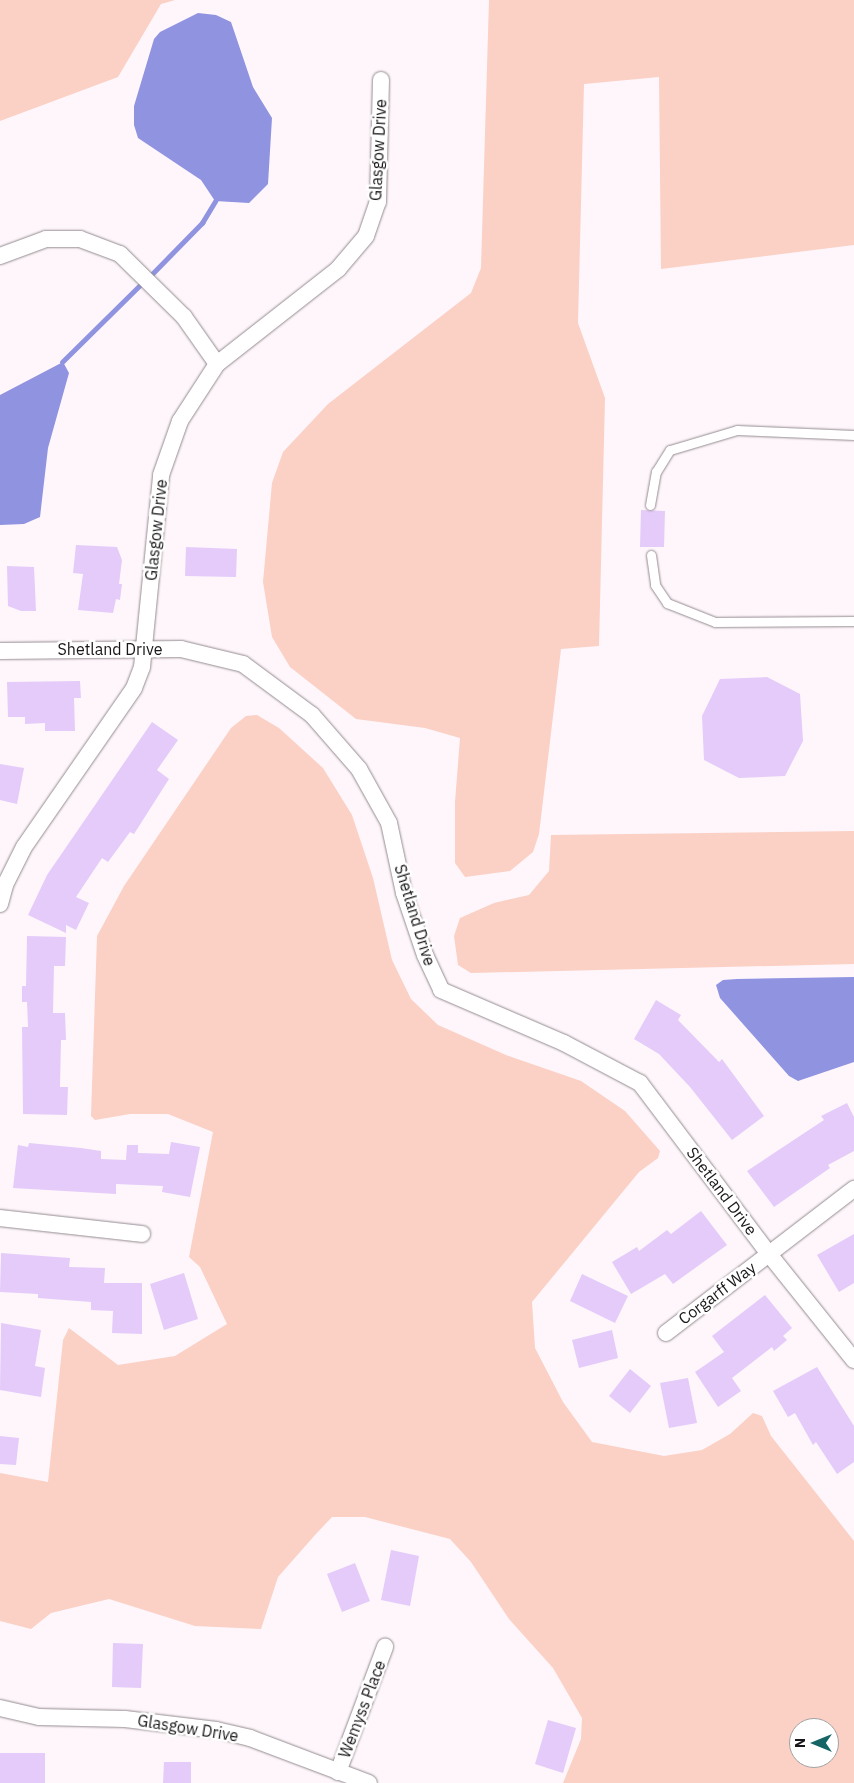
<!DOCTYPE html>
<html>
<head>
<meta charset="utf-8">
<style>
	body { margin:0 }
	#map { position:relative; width:854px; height:1783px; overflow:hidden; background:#fef6fb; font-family:"IBM Plex Sans",sans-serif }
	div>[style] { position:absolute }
	.green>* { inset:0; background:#fbd0c5 }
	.water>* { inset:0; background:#8f93e0 }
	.stream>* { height:4.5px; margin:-2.25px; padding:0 2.25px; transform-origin:2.25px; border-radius:2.25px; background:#8f93e0 }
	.building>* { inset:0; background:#e4cbf9 }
	.roads { filter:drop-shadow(0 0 1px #938b90) drop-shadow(0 0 1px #938b90) }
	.lane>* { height:9px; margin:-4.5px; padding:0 4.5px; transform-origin:4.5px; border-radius:4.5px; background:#fff }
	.street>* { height:16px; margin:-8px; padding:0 8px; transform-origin:8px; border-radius:8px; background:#fff }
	span { translate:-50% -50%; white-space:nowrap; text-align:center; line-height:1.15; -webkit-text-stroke:5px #fff; paint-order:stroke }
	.street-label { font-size:16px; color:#191719 }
	.north { position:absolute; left:789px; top:1718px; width:50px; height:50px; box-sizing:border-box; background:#fff; border:1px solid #a3a2a3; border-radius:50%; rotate:270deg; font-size:14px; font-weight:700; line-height:20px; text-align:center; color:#191719 }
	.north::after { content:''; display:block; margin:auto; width:18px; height:22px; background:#166566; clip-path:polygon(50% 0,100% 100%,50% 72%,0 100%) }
</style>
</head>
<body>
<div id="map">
	<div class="green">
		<i style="clip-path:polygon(0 0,175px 0,161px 4px,118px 77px,0 121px)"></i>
		<i style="clip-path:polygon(489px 0,854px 0,854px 245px,661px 269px,659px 77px,584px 84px,578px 323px,605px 398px,599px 646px,561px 649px,539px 834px,533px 852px,510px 871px,465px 877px,455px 863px,455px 802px,460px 738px,425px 728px,356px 719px,290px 667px,272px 637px,263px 582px,272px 483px,283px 452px,328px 404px,471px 293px,481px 268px)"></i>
		<i style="clip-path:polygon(evenodd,257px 715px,279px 728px,323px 768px,352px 815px,373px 878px,392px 960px,411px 999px,438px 1025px,506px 1055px,581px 1081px,625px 1111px,660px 1151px,658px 1158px,639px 1172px,532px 1302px,535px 1348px,563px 1402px,592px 1442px,664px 1456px,702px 1450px,730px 1434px,753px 1413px,762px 1416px,771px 1436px,854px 1541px,854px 1783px,563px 1783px,581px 1739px,582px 1718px,553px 1668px,509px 1619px,471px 1562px,450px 1539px,365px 1517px,332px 1517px,315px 1535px,278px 1577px,261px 1629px,195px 1626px,109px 1599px,51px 1613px,31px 1629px,0 1621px,0 1473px,48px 1482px,63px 1340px,69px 1328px,118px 1365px,175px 1356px,227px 1324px,200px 1267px,189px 1257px,213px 1132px,168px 1114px,130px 1114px,95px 1120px,91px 1116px,97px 936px,124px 886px,231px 728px,246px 716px,257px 715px,799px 1728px,829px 1728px,829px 1758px,799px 1758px,799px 1728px)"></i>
		<i style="clip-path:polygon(854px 831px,854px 964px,471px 973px,458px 965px,454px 936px,460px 918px,494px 903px,529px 895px,549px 871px,551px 835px)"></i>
	</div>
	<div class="water">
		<i style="clip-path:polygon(198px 13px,216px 15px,231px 22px,253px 87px,272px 118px,268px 184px,249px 203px,215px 201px,201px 180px,138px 138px,134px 125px,134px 106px,154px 39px,160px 32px)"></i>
		<i style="clip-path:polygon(63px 362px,69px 373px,48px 448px,40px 517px,24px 524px,0 525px,0 395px)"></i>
		<i style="clip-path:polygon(854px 977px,854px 1062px,798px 1081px,789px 1076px,720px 998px,716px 985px,723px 980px,737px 979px)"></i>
	</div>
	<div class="stream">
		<i style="left:149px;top:277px;width:76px;rotate:-45.5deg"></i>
		<i style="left:202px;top:223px;width:26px;rotate:-59deg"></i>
		<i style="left:62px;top:362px;width:114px;rotate:-44.6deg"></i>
	</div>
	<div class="building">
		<i style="clip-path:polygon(641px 510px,665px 511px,664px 547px,640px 547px)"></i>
		<i style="clip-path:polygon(76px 545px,117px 547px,122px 560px,119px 584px,122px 584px,120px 600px,116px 599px,113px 613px,78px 610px,83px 574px,73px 573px)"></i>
		<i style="clip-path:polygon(186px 547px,237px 549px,236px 577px,185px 576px)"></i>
		<i style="clip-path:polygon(7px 566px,34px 567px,36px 611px,21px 611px,8px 606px)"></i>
		<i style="clip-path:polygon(767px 677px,800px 694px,803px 741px,785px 776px,739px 778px,704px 760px,702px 716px,720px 679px)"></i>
		<i style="clip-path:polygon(80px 681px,81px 698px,74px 698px,75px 731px,45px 731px,45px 723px,25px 724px,25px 717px,8px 717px,7px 682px)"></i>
		<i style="clip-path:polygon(152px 722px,178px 740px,157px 770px,169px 779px,134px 834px,130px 832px,108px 862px,102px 858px,76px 897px,89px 903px,76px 930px,66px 925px,66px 933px,28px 915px,47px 875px)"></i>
		<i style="clip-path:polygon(0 764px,24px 768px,17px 804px,0 800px)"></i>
		<i style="clip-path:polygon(27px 936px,66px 937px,65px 966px,54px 966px,53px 1013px,65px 1013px,66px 1040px,61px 1040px,60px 1087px,68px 1087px,67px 1115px,23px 1114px,22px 1027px,28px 1027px,27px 1002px,22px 1002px,22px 986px,26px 986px)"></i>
		<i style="clip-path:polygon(656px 1000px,681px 1015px,678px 1020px,719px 1062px,722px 1059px,764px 1116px,732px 1140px,690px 1087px,659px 1054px,634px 1039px)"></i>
		<i style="clip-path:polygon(847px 1103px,854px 1117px,854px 1151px,828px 1165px,830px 1168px,774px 1207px,747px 1171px,824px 1120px,821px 1116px)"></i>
		<i style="clip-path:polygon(171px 1142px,200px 1147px,190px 1197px,162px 1192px,163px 1186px,116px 1184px,116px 1194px,13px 1188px,18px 1145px,28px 1147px,29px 1143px,81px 1148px,101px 1151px,101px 1159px,126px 1160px,127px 1145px,138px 1145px,138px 1153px,169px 1154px)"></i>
		<i style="clip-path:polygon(701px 1211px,727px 1245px,673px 1284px,665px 1274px,631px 1294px,612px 1262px,637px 1247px,639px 1251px,667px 1230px,671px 1234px)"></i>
		<i style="clip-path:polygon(854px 1234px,854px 1283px,839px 1292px,817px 1255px)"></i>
		<i style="clip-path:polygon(1px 1253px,70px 1258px,69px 1267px,105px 1268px,104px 1283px,142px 1283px,142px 1334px,112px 1333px,113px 1311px,91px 1310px,91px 1302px,38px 1298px,38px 1294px,0 1292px)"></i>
		<i style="clip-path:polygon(184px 1273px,198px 1319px,164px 1330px,150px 1284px)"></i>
		<i style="clip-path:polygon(582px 1274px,628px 1296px,615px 1323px,570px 1301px)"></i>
		<i style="clip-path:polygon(765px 1295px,792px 1328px,783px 1336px,787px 1340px,774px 1351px,772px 1347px,732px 1378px,741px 1391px,718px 1407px,695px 1372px,724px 1352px,712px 1336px)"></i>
		<i style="clip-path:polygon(1px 1323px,41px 1330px,35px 1366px,45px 1368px,41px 1397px,0 1390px)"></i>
		<i style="clip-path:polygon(612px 1330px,618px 1358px,579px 1368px,572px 1340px)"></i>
		<i style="clip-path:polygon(817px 1367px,854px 1426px,854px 1462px,837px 1474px,816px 1442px,813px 1445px,795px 1413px,788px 1417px,773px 1391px)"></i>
		<i style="clip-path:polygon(630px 1369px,651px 1386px,630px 1413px,609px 1396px)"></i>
		<i style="clip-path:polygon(688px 1378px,697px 1423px,669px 1428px,660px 1383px)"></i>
		<i style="clip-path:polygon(0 1436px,19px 1438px,16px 1465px,0 1464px)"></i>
		<i style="clip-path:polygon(391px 1550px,419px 1556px,410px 1606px,381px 1600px)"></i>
		<i style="clip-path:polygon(355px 1563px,370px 1601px,342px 1612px,327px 1574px)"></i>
		<i style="clip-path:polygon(113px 1643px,143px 1644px,141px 1688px,112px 1687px)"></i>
		<i style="clip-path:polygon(548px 1720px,576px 1728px,563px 1773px,535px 1764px)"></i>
		<i style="clip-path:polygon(0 1753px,45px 1753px,45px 1783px,0 1783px)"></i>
		<i style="clip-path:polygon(164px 1762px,191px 1762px,191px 1783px,163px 1783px)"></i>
	</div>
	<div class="roads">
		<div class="lane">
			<i style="left:650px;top:505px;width:34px;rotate:-80deg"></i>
			<i style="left:656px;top:472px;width:26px;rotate:-58deg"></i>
			<i style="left:670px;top:450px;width:70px;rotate:-16.6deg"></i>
			<i style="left:737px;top:430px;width:117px;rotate:2.4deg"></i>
			<i style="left:651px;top:555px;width:30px;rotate:82deg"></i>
			<i style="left:655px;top:585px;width:22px;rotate:56deg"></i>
			<i style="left:667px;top:603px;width:52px;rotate:21.6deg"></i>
			<i style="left:715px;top:622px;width:139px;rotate:-0.4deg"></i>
		</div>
		<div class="street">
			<i style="left:0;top:256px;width:49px;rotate:-20.3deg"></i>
			<i style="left:46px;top:239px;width:34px"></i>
			<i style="left:80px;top:239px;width:43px;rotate:20.6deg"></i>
			<i style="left:120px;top:254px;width:90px;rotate:44.5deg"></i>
			<i style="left:184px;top:317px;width:57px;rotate:54.9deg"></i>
			<i style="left:0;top:651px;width:181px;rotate:-0.6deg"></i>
			<i style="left:181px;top:649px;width:64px;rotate:13.6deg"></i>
			<i style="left:243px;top:664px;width:86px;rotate:36.5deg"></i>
			<i style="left:312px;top:715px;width:72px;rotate:49deg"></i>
			<i style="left:359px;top:769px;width:62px;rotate:60.9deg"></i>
			<i style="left:389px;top:823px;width:72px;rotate:77.9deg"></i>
			<i style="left:404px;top:893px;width:65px;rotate:71.3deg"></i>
			<i style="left:425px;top:955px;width:38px;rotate:65deg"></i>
			<i style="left:441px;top:990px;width:134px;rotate:23.3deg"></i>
			<i style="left:564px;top:1043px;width:86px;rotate:27.8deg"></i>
			<i style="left:640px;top:1083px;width:214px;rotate:53deg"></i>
			<i style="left:769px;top:1254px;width:136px;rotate:51.3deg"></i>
			<i style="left:0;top:904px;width:20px;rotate:-75deg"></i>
			<i style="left:5px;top:885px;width:42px;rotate:-63.4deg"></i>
			<i style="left:24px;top:847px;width:193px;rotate:-55.3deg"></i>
			<i style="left:134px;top:688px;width:22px;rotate:-69deg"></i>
			<i style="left:142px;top:667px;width:193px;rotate:-84.3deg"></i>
			<i style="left:161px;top:475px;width:57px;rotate:-70.6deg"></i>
			<i style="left:180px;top:421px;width:68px;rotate:-57deg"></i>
			<i style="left:217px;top:364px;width:154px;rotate:-38.1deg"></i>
			<i style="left:338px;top:269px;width:43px;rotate:-49.7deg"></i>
			<i style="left:366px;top:236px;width:36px;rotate:-71deg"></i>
			<i style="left:378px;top:202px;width:122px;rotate:-88.6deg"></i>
			<i style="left:0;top:1218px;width:143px;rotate:6.4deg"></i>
			<i style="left:666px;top:1333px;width:237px;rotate:-37.5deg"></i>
			<i style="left:0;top:1708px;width:40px;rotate:13deg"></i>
			<i style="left:39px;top:1717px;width:86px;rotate:1.3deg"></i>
			<i style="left:125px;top:1719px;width:92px;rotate:6.9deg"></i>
			<i style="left:216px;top:1730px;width:35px;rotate:13deg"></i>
			<i style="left:250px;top:1738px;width:127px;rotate:20.7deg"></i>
			<i style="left:338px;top:1772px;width:134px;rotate:-69.4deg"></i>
		</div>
	</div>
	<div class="street-label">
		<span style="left:378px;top:150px;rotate:-87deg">Glasgow Drive</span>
		<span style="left:156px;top:530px;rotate:-84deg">Glasgow Drive</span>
		<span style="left:110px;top:649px">Shetland Drive</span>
		<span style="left:415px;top:915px;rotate:73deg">Shetland Drive</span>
		<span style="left:722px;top:1191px;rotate:53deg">Shetland Drive</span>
		<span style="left:717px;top:1293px;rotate:-37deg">Corgarff Way</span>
		<span style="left:362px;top:1709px;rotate:-69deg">Wemyss Place</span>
		<span style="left:188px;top:1728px;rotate:9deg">Glasgow Drive</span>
	</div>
	<div class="north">N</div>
</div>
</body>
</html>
